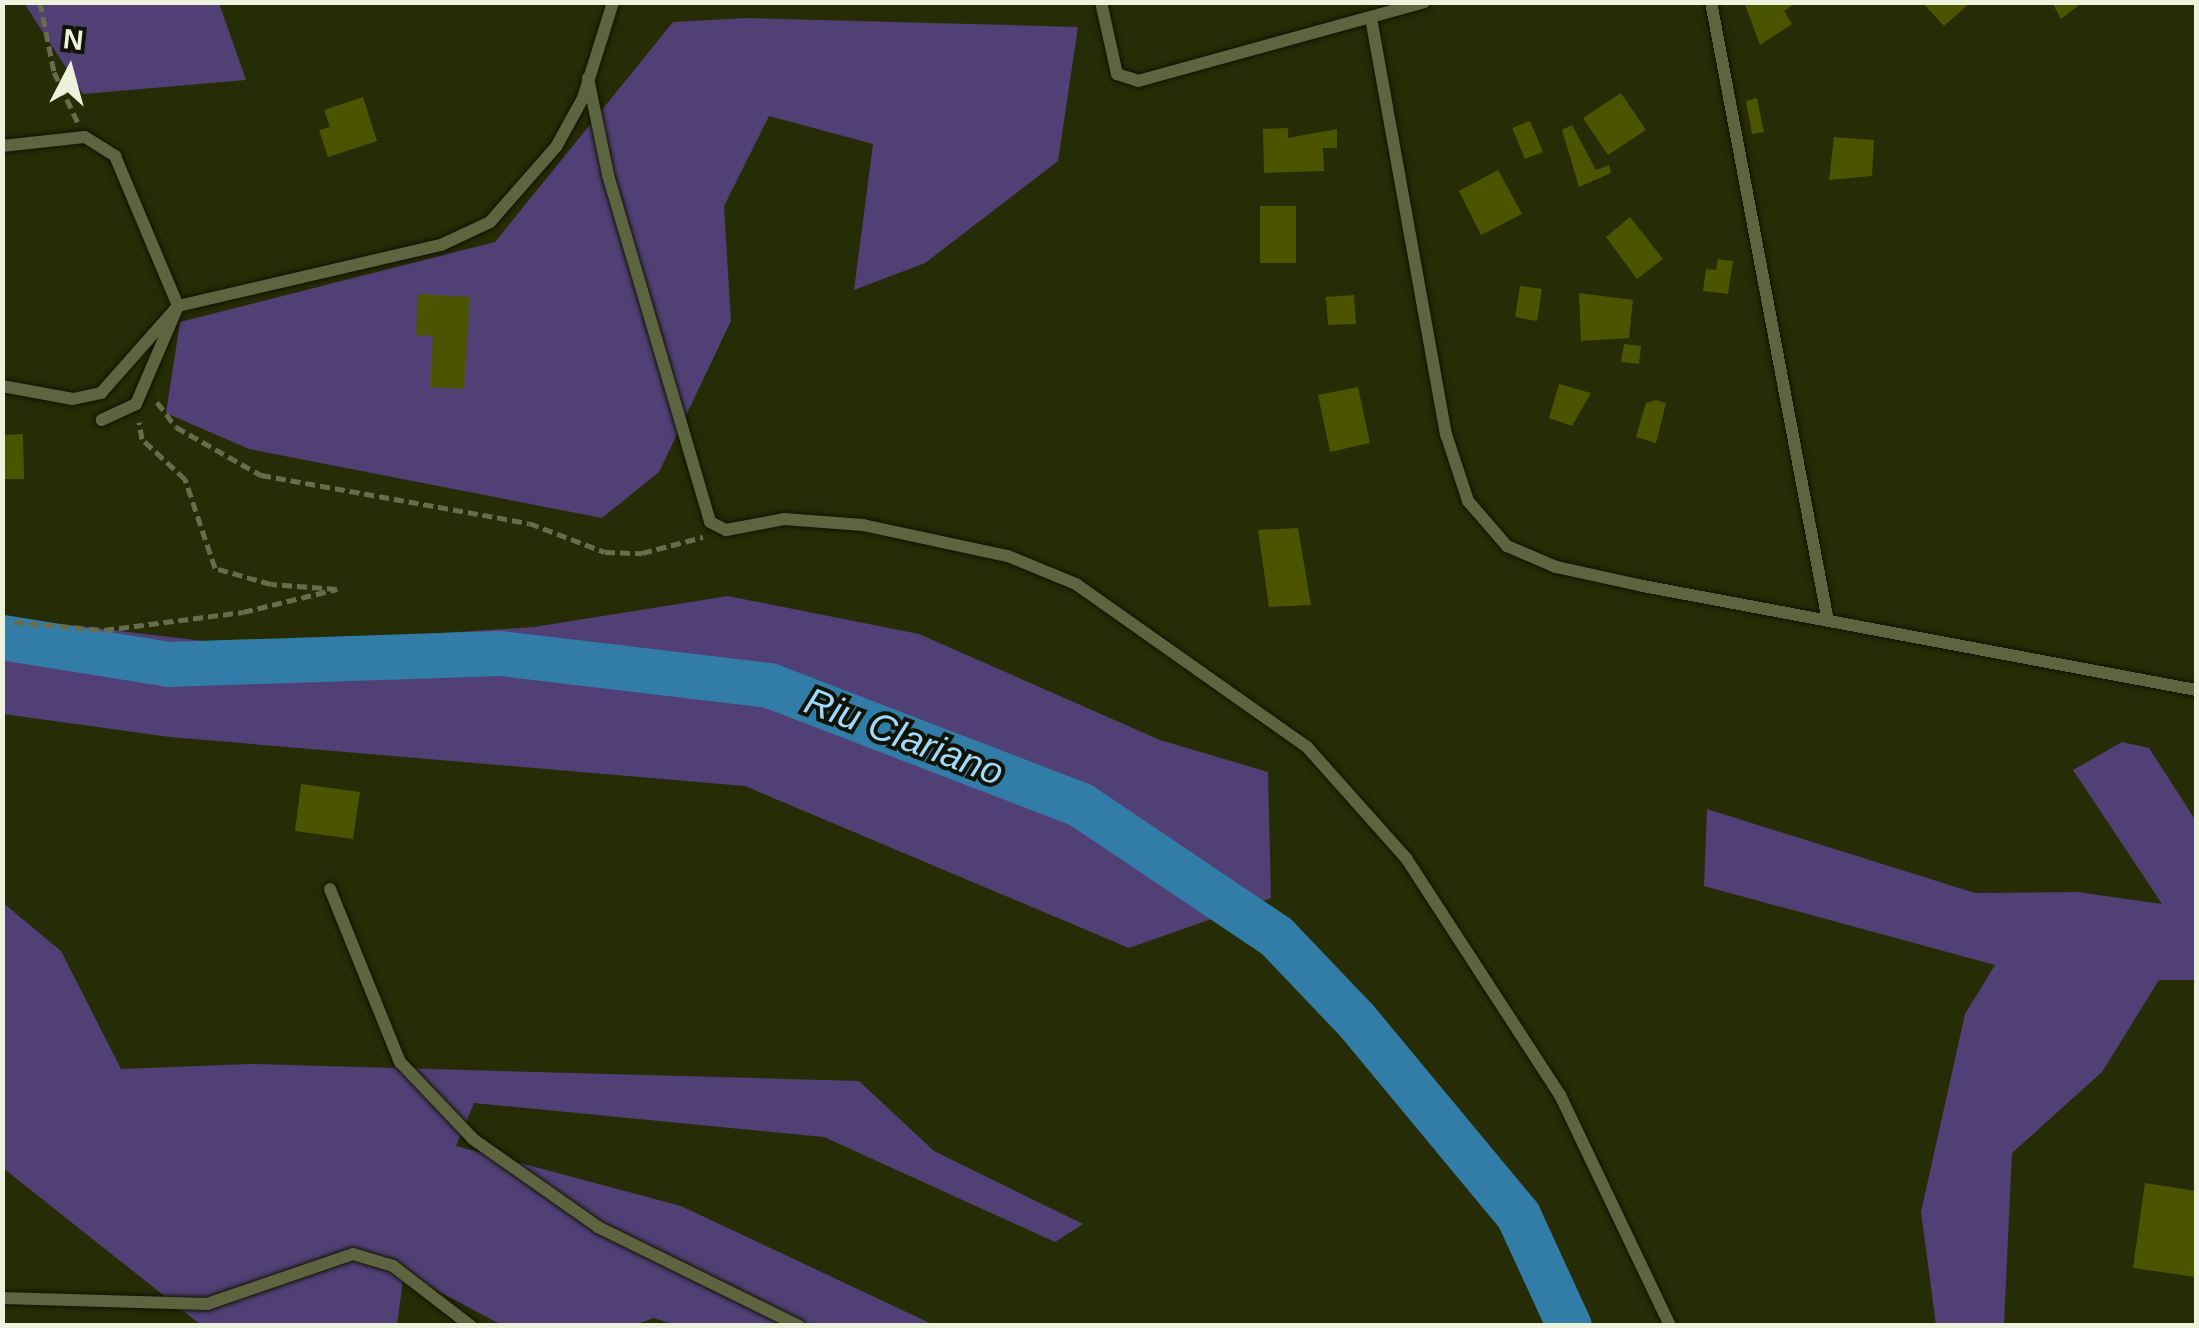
<!DOCTYPE html>
<html>
<head>
<meta charset="utf-8">
<style>
	body { margin:0 }
	#map { position:relative; width:2199px; height:1328px; overflow:hidden; background:#262c06; font-family:Helvetica,sans-serif }
	div>[style] { position:absolute }
	.green>* { inset:0; background:#514075 }
	.river>* { height:45px; margin:-22.5px; padding:0 22.5px; transform-origin:22.5px; border-radius:22.5px; background:#327da7 }
	.building>* { inset:0; background:#4b5500 }
	.path>* { height:5px; margin-top:-2.5px; transform-origin:0; background:repeating-linear-gradient(90deg,#676d4c 0 10px,transparent 0 15px) }
	.roads { filter:drop-shadow(0 0 2px #101300) drop-shadow(0 0 2px #101300) }
	.lane>* { height:12px; margin:-6px; padding:0 6px; transform-origin:6px; border-radius:6px; background:#5d643f }
	span { translate:-50% -50%; white-space:nowrap; text-align:center; line-height:1.15; -webkit-text-stroke:8px #101305; paint-order:stroke }
	.water-label { font-size:38px; color:#a1d9fe; font-style:italic }
	.frame { position:absolute; inset:0; border:5px solid #edf2dd; pointer-events:none }
	.north { position:absolute; left:20px; top:20px; width:100px; height:100px; -webkit-text-stroke:8px #101305; paint-order:stroke; rotate:6deg; font-size:28px; font-weight:700; line-height:40px; text-align:center; color:#edf2dd }
	.north::after { content:''; display:block; margin:auto; width:35px; height:45px; background:#edf2dd; clip-path:polygon(50% 0,100% 100%,50% 72%,0 100%) }
</style>
</head>
<body>
<div id="map">
	<div class="green">
		<i style="clip-path:polygon(24px 3px,219px 3px,246px 80px,83px 94px)"></i>
		<i style="clip-path:polygon(748px 18px,1078px 27px,1058px 161px,925px 263px,854px 290px,873px 144px,769px 116px,724px 206px,731px 321px,659px 472px,602px 518px,249px 449px,166px 413px,180px 322px,495px 242px,673px 22px)"></i>
		<i style="clip-path:polygon(728px 596px,919px 634px,1160px 740px,1268px 772px,1271px 898px,1129px 948px,745px 786px,170px 737px,3px 714px,3px 617px,245px 646px,534px 627px)"></i>
		<i style="clip-path:polygon(2122px 742px,2149px 748px,2196px 821px,2196px 980px,2159px 980px,2102px 1072px,2012px 1153px,2004px 1325px,1936px 1325px,1921px 1212px,1965px 1014px,1995px 965px,1704px 886px,1707px 809px,1975px 893px,2077px 892px,2162px 904px,2073px 770px)"></i>
		<i style="clip-path:polygon(2px 902px,61px 951px,121px 1069px,250px 1064px,859px 1081px,934px 1151px,1083px 1224px,1055px 1242px,824px 1137px,474px 1103px,456px 1146px,681px 1206px,934px 1325px,679px 1326px,654px 1318px,632px 1326px,502px 1325px,404px 1273px,397px 1325px,201px 1325px,3px 1168px)"></i>
	</div>
	<div class="river">
		<i style="left:2px;top:637px;width:168px;rotate:9.2deg"></i>
		<i style="left:168px;top:664px;width:332px;rotate:-1.9deg"></i>
		<i style="left:500px;top:653px;width:271px;rotate:6.8deg"></i>
		<i style="left:769px;top:685px;width:334px;rotate:21deg"></i>
		<i style="left:1081px;top:805px;width:235px;rotate:33.9deg"></i>
		<i style="left:1276px;top:936px;width:116px;rotate:46.4deg"></i>
		<i style="left:1356px;top:1020px;width:254px;rotate:50.3deg"></i>
		<i style="left:1518px;top:1215px;width:122px;rotate:65.3deg"></i>
	</div>
	<div class="building">
		<i style="clip-path:polygon(1744px 2px,1797px 2px,1784px 11px,1792px 24px,1760px 45px)"></i>
		<i style="clip-path:polygon(1922px 2px,1971px 2px,1944px 26px)"></i>
		<i style="clip-path:polygon(2052px 2px,2083px 2px,2061px 19px)"></i>
		<i style="clip-path:polygon(1621px 93px,1646px 130px,1608px 155px,1583px 118px)"></i>
		<i style="clip-path:polygon(363px 97px,377px 141px,328px 157px,319px 130px,330px 127px,324px 110px)"></i>
		<i style="clip-path:polygon(1757px 98px,1764px 132px,1752px 134px,1746px 101px)"></i>
		<i style="clip-path:polygon(1530px 121px,1543px 152px,1525px 159px,1512px 128px)"></i>
		<i style="clip-path:polygon(1572px 125px,1596px 170px,1609px 165px,1611px 173px,1579px 187px,1562px 130px)"></i>
		<i style="clip-path:polygon(1288px 128px,1288px 138px,1337px 129px,1337px 148px,1323px 148px,1324px 171px,1264px 173px,1263px 129px)"></i>
		<i style="clip-path:polygon(1834px 137px,1874px 140px,1872px 176px,1829px 180px)"></i>
		<i style="clip-path:polygon(1498px 170px,1522px 214px,1481px 235px,1459px 191px)"></i>
		<i style="clip-path:polygon(1260px 206px,1296px 206px,1296px 263px,1260px 263px)"></i>
		<i style="clip-path:polygon(1630px 217px,1663px 259px,1637px 279px,1606px 237px)"></i>
		<i style="clip-path:polygon(1718px 259px,1733px 261px,1728px 294px,1703px 291px,1706px 269px,1716px 270px)"></i>
		<i style="clip-path:polygon(1520px 286px,1542px 289px,1537px 321px,1515px 317px)"></i>
		<i style="clip-path:polygon(1579px 293px,1633px 300px,1629px 338px,1581px 341px)"></i>
		<i style="clip-path:polygon(418px 294px,470px 297px,464px 389px,430px 387px,433px 336px,416px 335px)"></i>
		<i style="clip-path:polygon(1354px 295px,1356px 324px,1328px 325px,1326px 297px)"></i>
		<i style="clip-path:polygon(1624px 344px,1641px 346px,1639px 364px,1621px 362px)"></i>
		<i style="clip-path:polygon(1559px 384px,1591px 393px,1572px 426px,1549px 418px)"></i>
		<i style="clip-path:polygon(1358px 387px,1370px 443px,1330px 452px,1318px 395px)"></i>
		<i style="clip-path:polygon(1656px 400px,1666px 403px,1656px 443px,1636px 437px,1646px 403px)"></i>
		<i style="clip-path:polygon(23px 434px,24px 479px,2px 479px,2px 435px)"></i>
		<i style="clip-path:polygon(1298px 528px,1311px 605px,1269px 607px,1258px 530px)"></i>
		<i style="clip-path:polygon(301px 784px,360px 792px,353px 839px,295px 831px)"></i>
		<i style="clip-path:polygon(2145px 1183px,2196px 1191px,2196px 1277px,2133px 1268px)"></i>
	</div>
	<div class="path">
		<i style="left:40px;top:2px;width:71px;rotate:78.7deg"></i>
		<i style="left:54px;top:72px;width:56px;rotate:64.8deg"></i>
		<i style="left:157px;top:402px;width:31px;rotate:53deg"></i>
		<i style="left:176px;top:427px;width:98px;rotate:29.5deg"></i>
		<i style="left:261px;top:475px;width:272px;rotate:10.2deg"></i>
		<i style="left:529px;top:523px;width:81px;rotate:20.9deg"></i>
		<i style="left:605px;top:552px;width:37px;rotate:2deg"></i>
		<i style="left:642px;top:553px;width:63px;rotate:-14.7deg"></i>
		<i style="left:14px;top:622px;width:90px;rotate:5.1deg"></i>
		<i style="left:104px;top:630px;width:140px;rotate:-7.4deg"></i>
		<i style="left:243px;top:612px;width:97px;rotate:-13.7deg"></i>
		<i style="left:337px;top:589px;width:66px;rotate:-175.7deg"></i>
		<i style="left:271px;top:584px;width:58px;rotate:-164.1deg"></i>
		<i style="left:215px;top:568px;width:94px;rotate:-108.6deg"></i>
		<i style="left:185px;top:479px;width:59px;rotate:-137.1deg"></i>
		<i style="left:142px;top:439px;width:17px;rotate:-100deg"></i>
	</div>
	<div class="roads">
		<div class="lane">
			<i style="left:1101px;top:2px;width:74px;rotate:77.5deg"></i>
			<i style="left:1117px;top:74px;width:22px;rotate:18deg"></i>
			<i style="left:1138px;top:81px;width:297px;rotate:-15.4deg"></i>
			<i style="left:1711px;top:2px;width:630px;rotate:79.3deg"></i>
			<i style="left:1371px;top:18px;width:423px;rotate:79.8deg"></i>
			<i style="left:1446px;top:434px;width:71px;rotate:71.8deg"></i>
			<i style="left:1468px;top:501px;width:60px;rotate:49.1deg"></i>
			<i style="left:1507px;top:546px;width:53px;rotate:23.2deg"></i>
			<i style="left:1556px;top:567px;width:89px;rotate:12.3deg"></i>
			<i style="left:1643px;top:586px;width:563px;rotate:10.65deg"></i>
			<i style="left:588px;top:78px;width:99px;rotate:78.3deg"></i>
			<i style="left:608px;top:175px;width:362px;rotate:73.6deg"></i>
			<i style="left:710px;top:522px;width:18px;rotate:27deg"></i>
			<i style="left:726px;top:530px;width:59px;rotate:-10.7deg"></i>
			<i style="left:784px;top:519px;width:79px;rotate:4.3deg"></i>
			<i style="left:863px;top:525px;width:148px;rotate:12.1deg"></i>
			<i style="left:1008px;top:556px;width:74px;rotate:22.4deg"></i>
			<i style="left:1076px;top:584px;width:283px;rotate:35.2deg"></i>
			<i style="left:1307px;top:747px;width:149px;rotate:48.3deg"></i>
			<i style="left:1406px;top:858px;width:283px;rotate:57deg"></i>
			<i style="left:1560px;top:1095px;width:256px;rotate:64.5deg"></i>
			<i style="left:2px;top:146px;width:83px;rotate:-6.2deg"></i>
			<i style="left:85px;top:137px;width:36px;rotate:32deg"></i>
			<i style="left:115px;top:156px;width:163px;rotate:67.2deg"></i>
			<i style="left:178px;top:306px;width:107px;rotate:113.2deg"></i>
			<i style="left:136px;top:404px;width:38px;rotate:155deg"></i>
			<i style="left:2px;top:386px;width:72px;rotate:10.4deg"></i>
			<i style="left:73px;top:399px;width:29px;rotate:-12deg"></i>
			<i style="left:101px;top:393px;width:116px;rotate:-48.5deg"></i>
			<i style="left:178px;top:306px;width:270px;rotate:-13.1deg"></i>
			<i style="left:441px;top:245px;width:54px;rotate:-25.1deg"></i>
			<i style="left:490px;top:222px;width:100px;rotate:-48.7deg"></i>
			<i style="left:556px;top:147px;width:56px;rotate:-61.1deg"></i>
			<i style="left:583px;top:98px;width:101px;rotate:-72.6deg"></i>
			<i style="left:330px;top:889px;width:187px;rotate:68deg"></i>
			<i style="left:400px;top:1062px;width:106px;rotate:46.5deg"></i>
			<i style="left:473px;top:1139px;width:153px;rotate:35.1deg"></i>
			<i style="left:598px;top:1227px;width:224px;rotate:26.2deg"></i>
			<i style="left:2px;top:1298px;width:205px;rotate:1.7deg"></i>
			<i style="left:207px;top:1304px;width:154px;rotate:-18.9deg"></i>
			<i style="left:353px;top:1254px;width:42px;rotate:16.7deg"></i>
			<i style="left:393px;top:1266px;width:98px;rotate:37.6deg"></i>
		</div>
	</div>
	<div class="water-label">
		<span style="left:904px;top:737px;rotate:21deg">Riu Clariano</span>
	</div>
	<div class="frame"></div>
	<div class="north">N</div>
</div>
</body>
</html>
